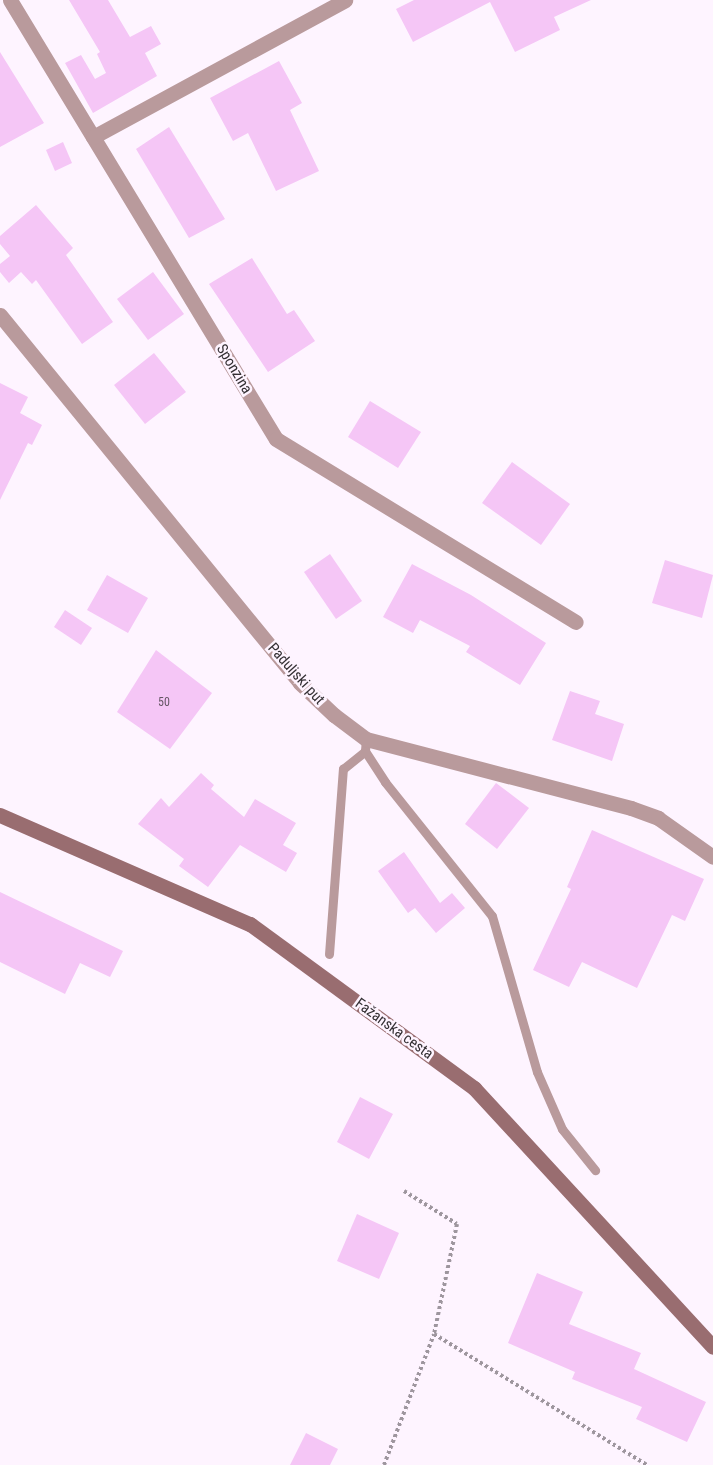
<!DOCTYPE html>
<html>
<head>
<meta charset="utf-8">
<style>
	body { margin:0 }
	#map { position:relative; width:713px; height:1465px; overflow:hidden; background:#fef4ff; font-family:"Roboto Condensed",sans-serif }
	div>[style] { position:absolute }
	.building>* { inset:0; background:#f5c6f6 }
	.path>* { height:4px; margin-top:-2px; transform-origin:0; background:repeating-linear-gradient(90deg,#9e969e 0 3px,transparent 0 6px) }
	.service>* { height:9px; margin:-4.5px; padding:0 4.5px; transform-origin:4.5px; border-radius:4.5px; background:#b99a9c }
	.minor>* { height:15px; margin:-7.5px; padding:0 7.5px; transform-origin:7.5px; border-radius:7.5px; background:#b99a9c }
	.secondary>* { height:15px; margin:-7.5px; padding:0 7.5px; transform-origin:7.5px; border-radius:7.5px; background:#996d70 }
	span { translate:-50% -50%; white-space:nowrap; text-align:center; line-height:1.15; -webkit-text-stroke:5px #fef4ff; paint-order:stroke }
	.number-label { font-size:12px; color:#645664 }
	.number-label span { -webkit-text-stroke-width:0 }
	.street-label { font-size:15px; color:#343034 }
</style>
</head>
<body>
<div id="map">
	<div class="building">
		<i style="clip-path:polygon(69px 0,108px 0,130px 37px,151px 26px,161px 44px,145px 53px,157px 76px,93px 113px,65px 63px,81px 55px,95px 79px,106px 73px,97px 54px,100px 52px)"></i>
		<i style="clip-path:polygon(414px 0,591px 0,554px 17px,560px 30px,515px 52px,490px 2px,413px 42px,396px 9px)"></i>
		<i style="clip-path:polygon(0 52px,44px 123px,0 147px)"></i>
		<i style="clip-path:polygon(279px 61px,302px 103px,290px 110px,319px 171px,276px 191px,248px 133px,233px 141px,210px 98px)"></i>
		<i style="clip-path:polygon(169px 127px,225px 219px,189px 238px,136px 149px)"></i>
		<i style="clip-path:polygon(63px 142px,72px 163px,55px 171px,46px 150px)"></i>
		<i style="clip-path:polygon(36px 205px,73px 248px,66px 255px,113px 322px,82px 344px,36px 280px,32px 284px,21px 272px,9px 283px,0 272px,0 264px,10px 256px,0 244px,0 236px)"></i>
		<i style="clip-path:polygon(252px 258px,287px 314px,294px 310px,315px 341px,268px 372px,209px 284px)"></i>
		<i style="clip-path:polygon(153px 272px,184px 314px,148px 340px,117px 299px)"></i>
		<i style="clip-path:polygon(154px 353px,186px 392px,145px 424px,114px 385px)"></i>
		<i style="clip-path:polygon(0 383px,28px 397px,20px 413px,42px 425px,32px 445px,28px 443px,0 500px)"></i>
		<i style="clip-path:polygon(370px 401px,421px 432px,398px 468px,348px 437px)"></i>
		<i style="clip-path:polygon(512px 462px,570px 504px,541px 545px,482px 503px)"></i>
		<i style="clip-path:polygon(330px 554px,362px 601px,336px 619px,304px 572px)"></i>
		<i style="clip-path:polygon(665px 560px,713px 575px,702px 618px,652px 603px)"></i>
		<i style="clip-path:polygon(412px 564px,471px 595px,546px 643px,520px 685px,466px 652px,470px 646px,420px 620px,413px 633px,383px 617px)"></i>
		<i style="clip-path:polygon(107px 575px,148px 598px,128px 633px,87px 610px)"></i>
		<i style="clip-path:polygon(65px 610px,92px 628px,81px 645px,54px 627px)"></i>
		<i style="clip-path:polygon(156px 650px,212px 693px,170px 749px,117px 712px)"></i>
		<i style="clip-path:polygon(570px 691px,600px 701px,595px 714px,624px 724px,612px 761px,552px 740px)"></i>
		<i style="clip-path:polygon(201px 773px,214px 785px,211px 789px,244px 817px,255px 799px,296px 823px,283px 845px,297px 853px,286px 872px,240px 845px,208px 887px,179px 866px,184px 859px,138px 824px,161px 798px,169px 807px)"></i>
		<i style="clip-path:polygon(496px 783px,529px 808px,497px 849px,465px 824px)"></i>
		<i style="clip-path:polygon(592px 830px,704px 879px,685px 921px,672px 915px,637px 988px,582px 962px,569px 987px,533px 970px,571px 889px,567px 887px)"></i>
		<i style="clip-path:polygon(404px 852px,440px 903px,452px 893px,465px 908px,436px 933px,415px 908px,408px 913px,378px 871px)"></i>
		<i style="clip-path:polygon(0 892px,123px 951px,110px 977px,80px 963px,65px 994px,0 962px)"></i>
		<i style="clip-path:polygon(360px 1097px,393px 1114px,369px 1159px,337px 1142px)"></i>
		<i style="clip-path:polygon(357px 1214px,399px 1233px,379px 1279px,337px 1261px)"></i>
		<i style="clip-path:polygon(537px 1273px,583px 1292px,569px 1324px,641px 1353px,634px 1369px,706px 1402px,687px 1442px,636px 1419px,642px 1407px,572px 1379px,575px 1372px,508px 1343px)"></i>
		<i style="clip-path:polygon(306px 1433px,338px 1449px,330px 1465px,290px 1465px)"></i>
	</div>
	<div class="path">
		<i style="left:404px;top:1191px;width:62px;rotate:31.9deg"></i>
		<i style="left:457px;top:1224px;width:112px;rotate:101.8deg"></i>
		<i style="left:384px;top:1465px;width:140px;rotate:-69.1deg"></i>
		<i style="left:434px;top:1334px;width:250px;rotate:31.6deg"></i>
	</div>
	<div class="service">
		<i style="left:366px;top:739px;width:12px;rotate:95deg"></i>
		<i style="left:365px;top:751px;width:37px;rotate:57deg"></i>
		<i style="left:385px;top:782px;width:171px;rotate:51.4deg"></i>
		<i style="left:492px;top:916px;width:162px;rotate:73.9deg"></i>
		<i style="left:537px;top:1072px;width:62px;rotate:66.3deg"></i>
		<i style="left:562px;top:1129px;width:53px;rotate:51.2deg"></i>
		<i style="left:329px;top:954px;width:186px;rotate:-85.7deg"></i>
		<i style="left:343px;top:769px;width:28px;rotate:-39deg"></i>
	</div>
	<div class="minor">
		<i style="left:10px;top:0;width:513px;rotate:58.79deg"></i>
		<i style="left:276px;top:439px;width:351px;rotate:31.4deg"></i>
		<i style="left:93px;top:137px;width:287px;rotate:-28.5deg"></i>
		<i style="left:0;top:315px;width:475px;rotate:50.8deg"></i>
		<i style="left:300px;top:683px;width:47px;rotate:43.3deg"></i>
		<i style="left:334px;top:715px;width:40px;rotate:37deg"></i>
		<i style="left:366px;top:739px;width:274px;rotate:14.6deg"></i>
		<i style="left:631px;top:808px;width:29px;rotate:20deg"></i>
		<i style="left:658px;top:818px;width:67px;rotate:35.3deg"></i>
	</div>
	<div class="secondary">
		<i style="left:0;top:815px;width:273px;rotate:23.6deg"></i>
		<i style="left:250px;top:924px;width:278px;rotate:36.2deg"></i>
		<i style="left:474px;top:1088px;width:352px;rotate:47.3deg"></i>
	</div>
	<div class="number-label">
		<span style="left:164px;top:703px">50</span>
	</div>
	<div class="street-label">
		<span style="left:234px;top:369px;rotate:59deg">Sponzina</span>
		<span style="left:296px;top:674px;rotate:48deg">Paduljski put</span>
		<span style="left:394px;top:1029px;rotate:36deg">Fažanska cesta</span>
	</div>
</div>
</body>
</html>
